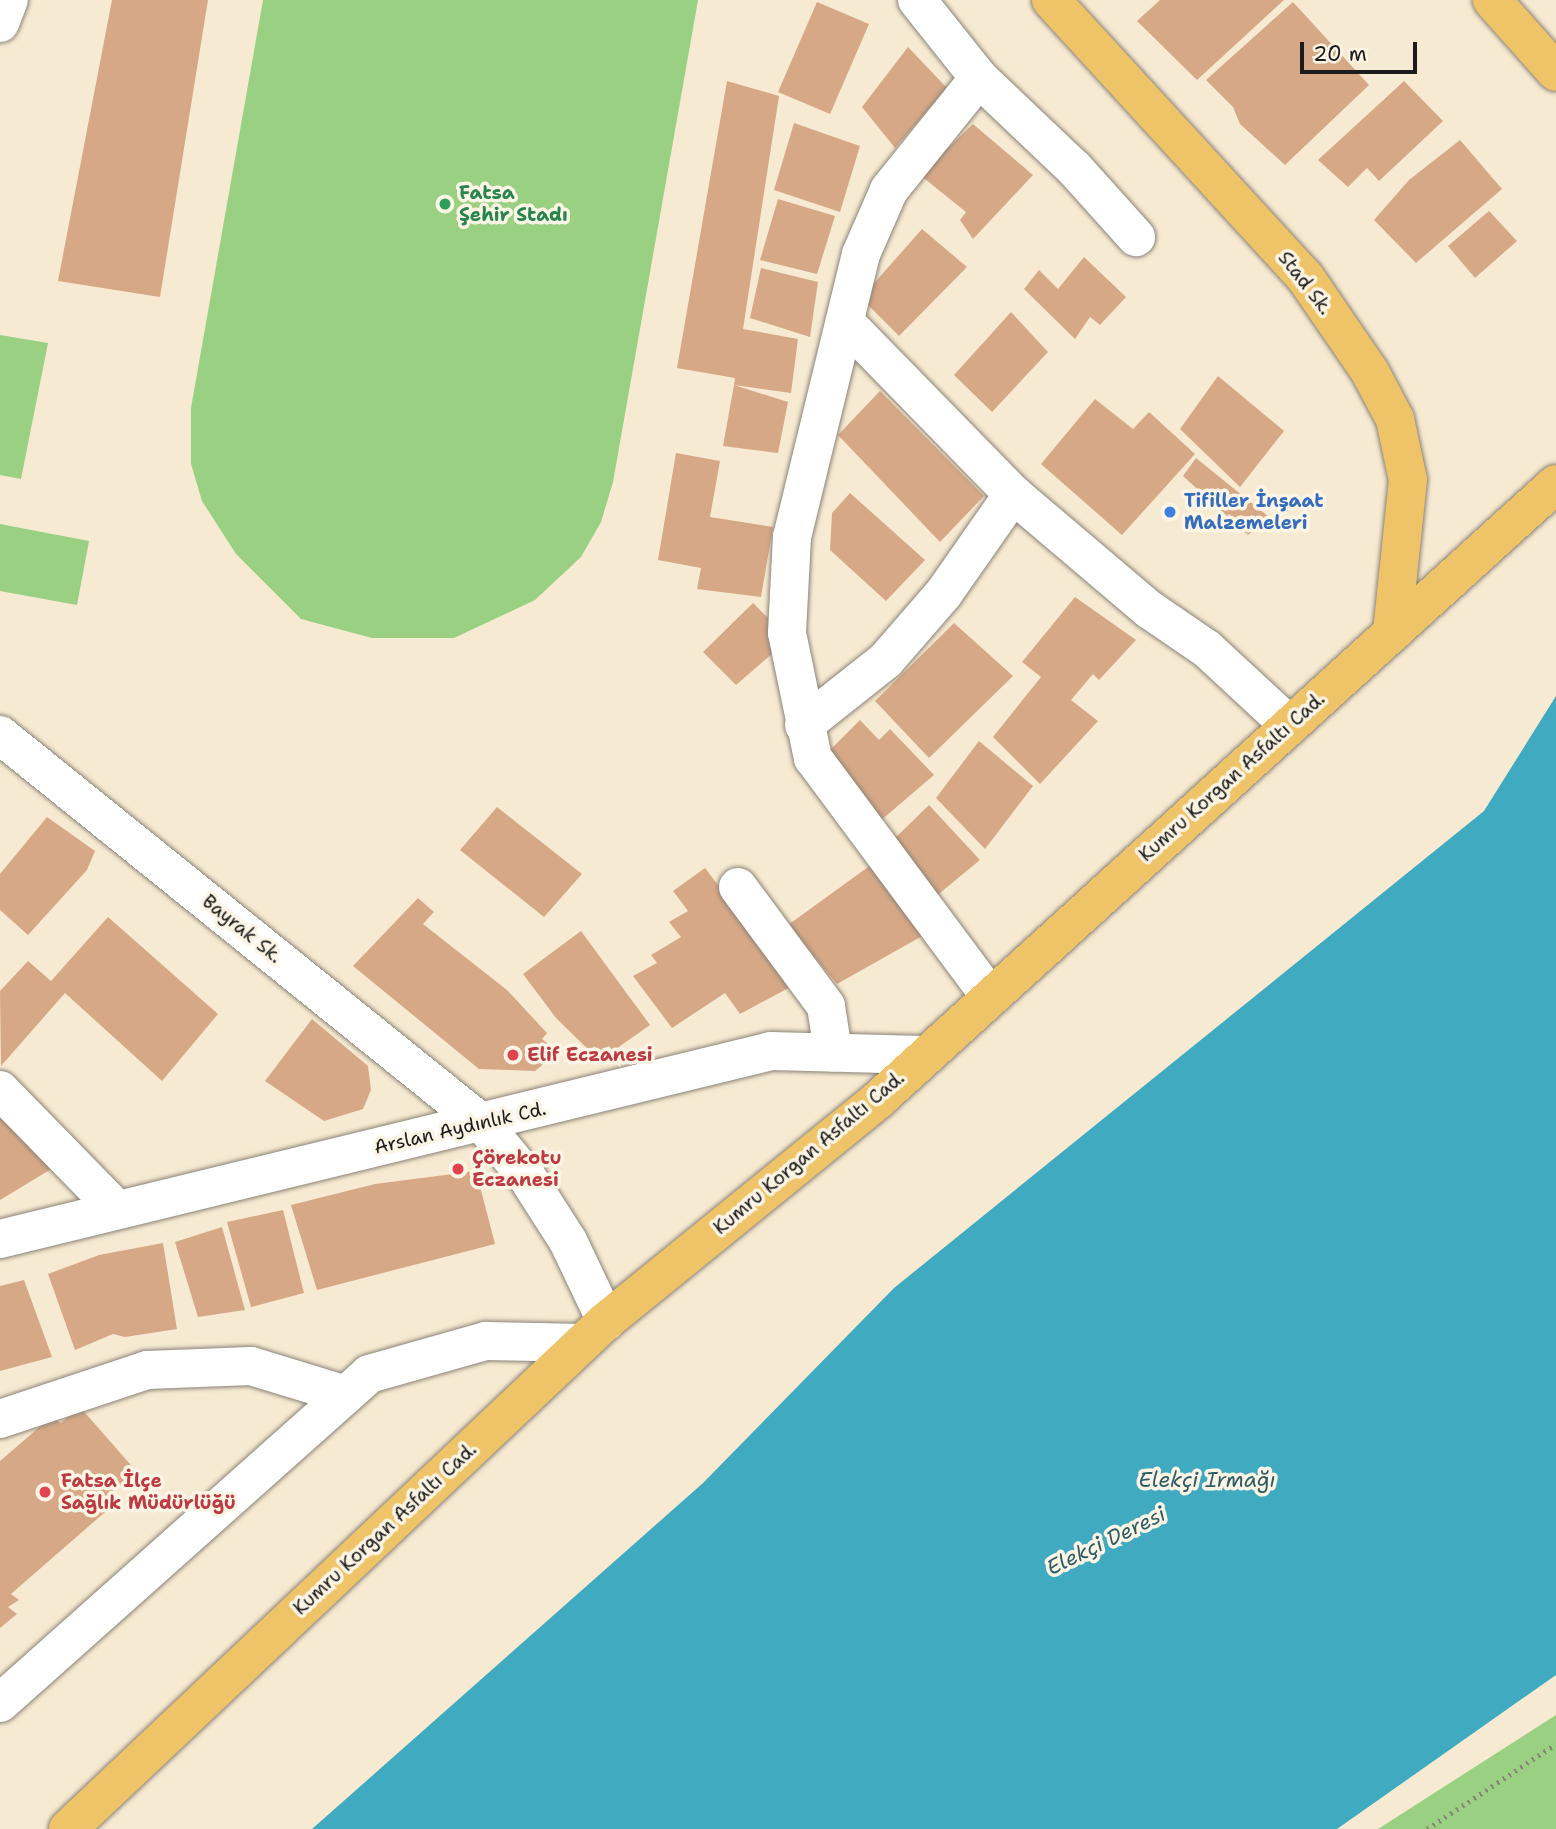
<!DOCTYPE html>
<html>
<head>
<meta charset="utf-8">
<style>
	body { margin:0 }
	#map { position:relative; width:1556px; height:1829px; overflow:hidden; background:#f7ead2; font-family:"Shantell Sans",sans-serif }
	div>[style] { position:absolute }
	.green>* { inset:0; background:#99d082 }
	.water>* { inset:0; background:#40aac0 }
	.building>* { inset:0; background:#d7a886 }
	.path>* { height:4.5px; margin-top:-2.25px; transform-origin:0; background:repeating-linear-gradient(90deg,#8a8377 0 2px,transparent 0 7px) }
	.roads { filter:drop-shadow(0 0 2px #8a8377) drop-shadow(0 0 2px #8a8377) }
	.minor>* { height:38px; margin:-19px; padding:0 19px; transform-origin:19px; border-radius:19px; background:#fff }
	.major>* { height:38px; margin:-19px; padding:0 19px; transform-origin:19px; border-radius:19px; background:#efc469 }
	.highway>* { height:38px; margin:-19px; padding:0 19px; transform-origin:19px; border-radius:19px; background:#efc469 }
	.dots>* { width:19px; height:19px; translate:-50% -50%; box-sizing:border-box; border:4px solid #fcf5e5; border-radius:50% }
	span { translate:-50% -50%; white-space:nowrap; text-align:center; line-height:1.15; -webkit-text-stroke:7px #fcf5e5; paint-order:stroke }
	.leisure-label { font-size:19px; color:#27864d; font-weight:700 }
	.left { translate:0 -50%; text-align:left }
	.street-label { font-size:19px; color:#1c1c1c }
	.shop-label { font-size:19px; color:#366cbe; font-weight:700 }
	.health-label { font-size:19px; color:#be3a42; font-weight:700 }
	.water-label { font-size:21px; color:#2c5c66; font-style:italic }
	.scale { position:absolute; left:1300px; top:42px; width:117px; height:32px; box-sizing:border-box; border:4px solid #1c1c1c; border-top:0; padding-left:9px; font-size:21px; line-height:24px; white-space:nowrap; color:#1c1c1c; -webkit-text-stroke:5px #fcf5e5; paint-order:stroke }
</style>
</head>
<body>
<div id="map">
	<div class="green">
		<i style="clip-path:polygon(263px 0,698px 0,613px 482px,601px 522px,581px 557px,535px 600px,454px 638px,372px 638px,301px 619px,236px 554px,202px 501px,191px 464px,191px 408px)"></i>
		<i style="clip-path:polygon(0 335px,48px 343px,21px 479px,0 475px)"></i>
		<i style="clip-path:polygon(0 524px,89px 541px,77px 605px,0 591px)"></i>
		<i style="clip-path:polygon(1556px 1715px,1556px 1829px,1378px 1829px)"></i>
	</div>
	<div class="water">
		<i style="clip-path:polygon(1556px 696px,1556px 1675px,1337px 1829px,312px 1829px,703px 1483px,894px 1288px,1484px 811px)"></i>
	</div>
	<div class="building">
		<i style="clip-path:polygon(112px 0,208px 0,160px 297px,58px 281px)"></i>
		<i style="clip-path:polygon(1160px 0,1284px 0,1197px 80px,1137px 21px)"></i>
		<i style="clip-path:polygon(817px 2px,869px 24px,830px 114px,778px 92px)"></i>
		<i style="clip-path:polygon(1293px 2px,1369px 85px,1285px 165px,1240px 124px,1233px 107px,1206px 80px)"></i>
		<i style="clip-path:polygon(908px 47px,947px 88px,895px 148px,862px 107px)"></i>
		<i style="clip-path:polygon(727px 81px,779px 96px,743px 329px,798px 339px,791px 393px,734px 385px,735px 378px,677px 368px)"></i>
		<i style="clip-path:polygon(1404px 81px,1443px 121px,1379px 181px,1367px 168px,1348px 187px,1318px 160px)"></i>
		<i style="clip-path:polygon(794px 123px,860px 146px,840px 212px,774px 190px)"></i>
		<i style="clip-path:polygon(973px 124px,1033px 175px,973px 239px,960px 220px,966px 212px,920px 175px)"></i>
		<i style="clip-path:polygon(1460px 140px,1502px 189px,1416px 263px,1374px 220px,1409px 180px)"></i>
		<i style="clip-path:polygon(778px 199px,835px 216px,817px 274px,760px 260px)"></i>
		<i style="clip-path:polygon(1489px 211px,1517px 241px,1475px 278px,1448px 246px)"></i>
		<i style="clip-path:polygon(922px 229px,967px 267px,899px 336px,861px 298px)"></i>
		<i style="clip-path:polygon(1084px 257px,1126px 297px,1100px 325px,1090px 317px,1075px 339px,1024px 289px,1039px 270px,1058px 289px)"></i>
		<i style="clip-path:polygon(761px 268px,818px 282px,810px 337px,750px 318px)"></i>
		<i style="clip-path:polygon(1011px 312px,1048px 352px,992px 412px,954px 375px)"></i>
		<i style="clip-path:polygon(1218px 376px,1284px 431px,1240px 487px,1180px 429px)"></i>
		<i style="clip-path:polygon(734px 385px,788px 402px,778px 453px,723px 446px)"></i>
		<i style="clip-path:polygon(880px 391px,984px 496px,940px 542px,838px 435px)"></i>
		<i style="clip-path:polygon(1095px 399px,1133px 429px,1149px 412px,1195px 454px,1122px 535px,1041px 464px)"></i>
		<i style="clip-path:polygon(676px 453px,720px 461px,710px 517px,773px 527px,761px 597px,697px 589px,701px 568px,658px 560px)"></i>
		<i style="clip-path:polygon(1196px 458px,1269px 517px,1248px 535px,1183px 476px)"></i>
		<i style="clip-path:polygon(850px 493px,925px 560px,886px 601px,830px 550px,832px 513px)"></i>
		<i style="clip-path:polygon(1075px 597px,1136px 640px,1099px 680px,1093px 674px,1071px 700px,1098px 721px,1040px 784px,993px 737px,1041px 677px,1022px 662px)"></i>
		<i style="clip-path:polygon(753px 603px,780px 630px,781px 646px,736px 685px,703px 652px)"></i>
		<i style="clip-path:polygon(954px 623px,1013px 676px,929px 758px,875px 701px)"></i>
		<i style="clip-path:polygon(860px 720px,879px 740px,890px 729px,934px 775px,879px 822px,822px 758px)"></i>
		<i style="clip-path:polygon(979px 741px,1033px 786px,985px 849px,936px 798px)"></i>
		<i style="clip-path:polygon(929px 805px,980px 860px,935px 897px,890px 843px)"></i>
		<i style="clip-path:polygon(497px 807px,582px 874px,544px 917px,460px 850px)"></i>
		<i style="clip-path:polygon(47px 817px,95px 851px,87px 870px,28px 935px,0 910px,0 874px)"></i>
		<i style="clip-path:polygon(875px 862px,924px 935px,837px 984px,788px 925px)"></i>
		<i style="clip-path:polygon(705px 868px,794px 985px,740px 1014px,725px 993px,672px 1028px,633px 976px,657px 963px,651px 955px,681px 937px,669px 922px,688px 911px,673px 891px)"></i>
		<i style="clip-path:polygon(418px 898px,434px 912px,423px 924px,507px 990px,547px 1033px,542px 1039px,558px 1052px,535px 1071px,479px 1069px,353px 966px)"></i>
		<i style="clip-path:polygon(108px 917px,218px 1014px,162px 1081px,65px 993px,1px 1066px,0 991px,28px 961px,51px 981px)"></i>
		<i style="clip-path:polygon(581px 931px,650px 1025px,613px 1051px,609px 1046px,594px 1055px,556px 1018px,523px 974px)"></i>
		<i style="clip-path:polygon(312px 1019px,368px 1066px,371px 1090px,363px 1109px,324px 1121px,265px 1081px)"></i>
		<i style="clip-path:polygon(0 1110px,58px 1165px,0 1200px)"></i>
		<i style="clip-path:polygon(476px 1171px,495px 1244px,317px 1290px,291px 1205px,375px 1184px)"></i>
		<i style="clip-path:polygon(283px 1210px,304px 1293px,251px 1307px,227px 1222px)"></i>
		<i style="clip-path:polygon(222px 1227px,245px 1310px,198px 1317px,175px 1242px)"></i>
		<i style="clip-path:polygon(163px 1243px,177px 1329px,125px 1337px,113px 1334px,75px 1350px,48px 1274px,99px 1255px)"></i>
		<i style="clip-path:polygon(24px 1280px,52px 1357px,0 1371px,0 1286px)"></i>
		<i style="clip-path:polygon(80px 1407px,137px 1472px,112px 1492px,120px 1499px,11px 1594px,19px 1600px,8px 1607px,17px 1614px,0 1628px,0 1461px,51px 1417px,61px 1423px)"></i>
	</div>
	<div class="path">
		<i style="left:1427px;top:1829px;width:154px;rotate:-33.4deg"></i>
	</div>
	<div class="roads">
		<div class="minor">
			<i style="left:917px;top:0;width:100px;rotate:51.5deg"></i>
			<i style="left:979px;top:78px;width:144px;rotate:128.8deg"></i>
			<i style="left:889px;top:190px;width:70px;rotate:113.6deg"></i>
			<i style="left:861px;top:254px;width:291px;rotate:103.7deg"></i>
			<i style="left:792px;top:537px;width:96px;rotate:93deg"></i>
			<i style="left:787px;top:633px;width:128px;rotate:78.3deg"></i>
			<i style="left:813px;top:758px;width:295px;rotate:53.4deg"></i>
			<i style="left:0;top:23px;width:25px;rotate:-69deg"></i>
			<i style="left:979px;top:78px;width:131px;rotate:43.5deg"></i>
			<i style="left:1074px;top:168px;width:93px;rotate:48.1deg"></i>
			<i style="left:845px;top:322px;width:240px;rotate:45.7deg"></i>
			<i style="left:1013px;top:494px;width:180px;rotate:40.3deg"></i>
			<i style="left:1150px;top:610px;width:69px;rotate:34.4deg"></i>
			<i style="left:1207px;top:649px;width:112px;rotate:42.8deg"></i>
			<i style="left:804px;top:725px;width:105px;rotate:-38.4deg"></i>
			<i style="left:886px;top:660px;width:89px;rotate:-49.1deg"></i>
			<i style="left:944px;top:593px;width:121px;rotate:-55.1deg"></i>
			<i style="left:0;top:735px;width:620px;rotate:38.85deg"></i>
			<i style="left:483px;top:1124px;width:69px;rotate:50.3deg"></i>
			<i style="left:527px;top:1177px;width:76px;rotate:57.4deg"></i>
			<i style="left:568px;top:1241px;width:89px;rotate:64.6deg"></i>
			<i style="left:738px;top:887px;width:148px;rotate:53.5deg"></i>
			<i style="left:826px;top:1006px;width:47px;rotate:81.3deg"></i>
			<i style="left:0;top:1090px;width:165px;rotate:45.7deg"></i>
			<i style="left:0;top:1239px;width:794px;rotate:-13.7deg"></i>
			<i style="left:771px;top:1051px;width:152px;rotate:1.5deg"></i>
			<i style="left:0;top:1419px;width:155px;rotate:-18.4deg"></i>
			<i style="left:147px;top:1370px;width:104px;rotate:-2.2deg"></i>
			<i style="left:251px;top:1366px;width:99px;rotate:17deg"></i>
			<i style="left:0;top:1703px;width:494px;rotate:-41.7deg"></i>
			<i style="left:369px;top:1374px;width:122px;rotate:-15.8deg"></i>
			<i style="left:486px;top:1341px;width:96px;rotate:1.2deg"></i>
		</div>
		<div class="major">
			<i style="left:1051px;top:0;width:376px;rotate:47.5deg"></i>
			<i style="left:1305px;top:277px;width:115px;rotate:55.6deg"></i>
			<i style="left:1370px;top:372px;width:53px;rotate:62deg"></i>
			<i style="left:1395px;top:419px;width:62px;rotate:78deg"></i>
			<i style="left:1408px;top:480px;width:154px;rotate:96deg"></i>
			<i style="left:68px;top:1829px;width:740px;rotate:-43.36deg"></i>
			<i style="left:606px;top:1321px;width:353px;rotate:-39.1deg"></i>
			<i style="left:880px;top:1098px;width:913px;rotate:-42.25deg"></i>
		</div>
		<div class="highway">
			<i style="left:1492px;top:0;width:96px;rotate:48.4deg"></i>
		</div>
	</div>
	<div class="dots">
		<i style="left:445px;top:204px;background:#2e9e5b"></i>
		<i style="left:1170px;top:512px;background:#3f7fe0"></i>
		<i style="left:513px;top:1055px;background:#e0444e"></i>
		<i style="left:458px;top:1169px;background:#e0444e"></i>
		<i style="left:45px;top:1492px;background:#e0444e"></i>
	</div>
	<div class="leisure-label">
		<span class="left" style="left:459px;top:204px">Fatsa<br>Şehir Stadı</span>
	</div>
	<div class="street-label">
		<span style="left:1305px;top:283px;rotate:52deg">Stad Sk.</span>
		<span style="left:1232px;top:777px;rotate:-42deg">Kumru Korgan Asfaltı Cad.</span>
		<span style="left:242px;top:929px;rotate:39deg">Bayrak Sk.</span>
		<span style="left:460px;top:1128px;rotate:-13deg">Arslan Aydınlık Cd.</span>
		<span style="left:809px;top:1153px;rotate:-40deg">Kumru Korgan Asfaltı Cad.</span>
		<span style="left:385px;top:1529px;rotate:-43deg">Kumru Korgan Asfaltı Cad.</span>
	</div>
	<div class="shop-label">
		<span class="left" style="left:1184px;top:512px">Tifiller İnşaat<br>Malzemeleri</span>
	</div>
	<div class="health-label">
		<span class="left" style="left:527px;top:1055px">Elif Eczanesi</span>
		<span class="left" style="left:472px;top:1169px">Çörekotu<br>Eczanesi</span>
		<span class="left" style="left:61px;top:1492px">Fatsa İlçe<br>Sağlık Müdürlüğü</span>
	</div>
	<div class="water-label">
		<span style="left:1207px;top:1480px">Elekçi Irmağı</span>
		<span style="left:1106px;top:1541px;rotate:-26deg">Elekçi Deresi</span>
	</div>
	<div class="scale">20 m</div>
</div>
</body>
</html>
